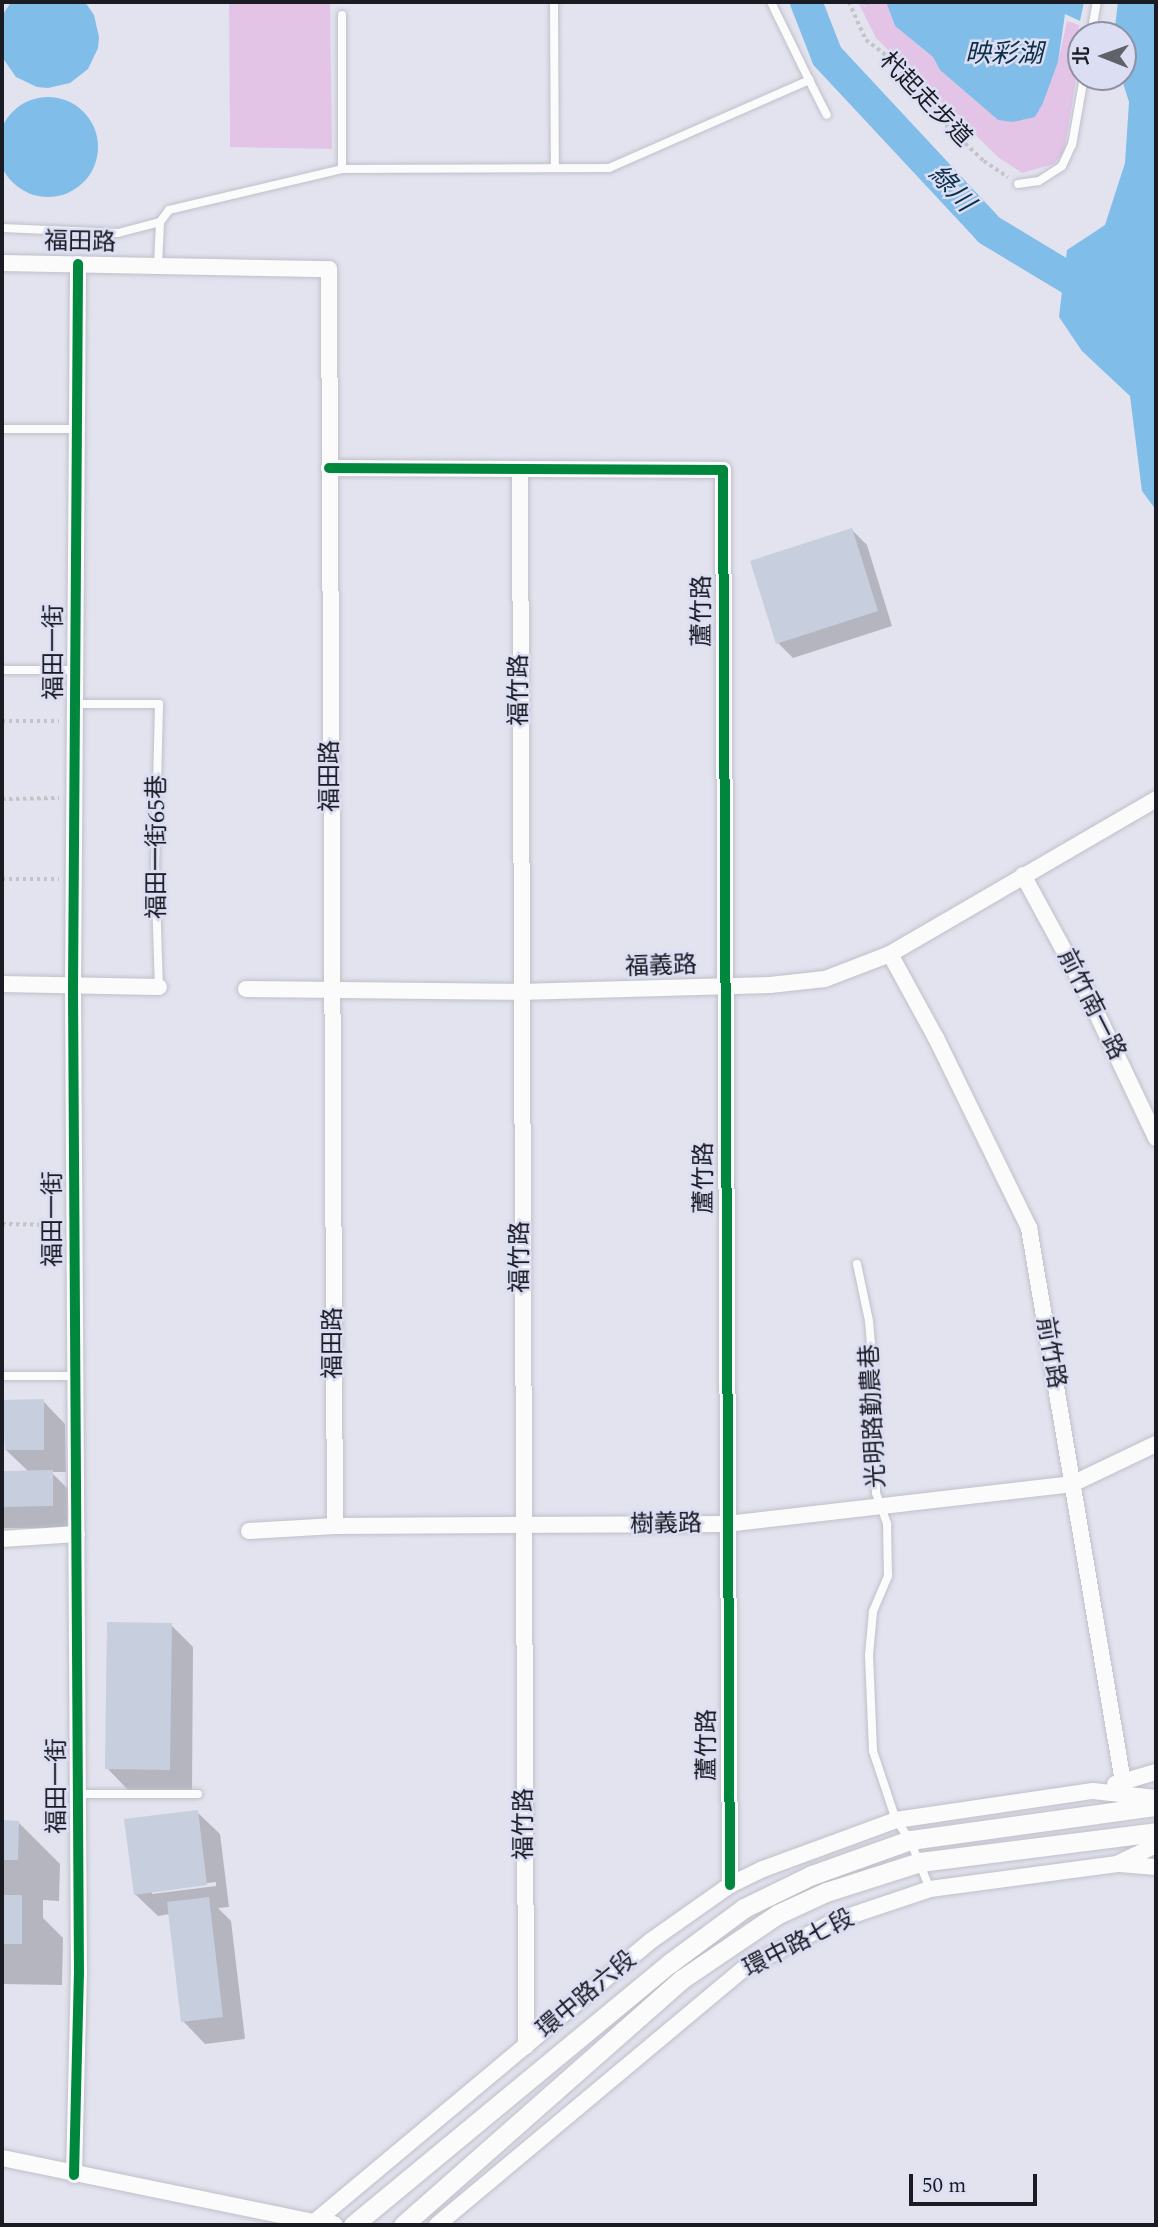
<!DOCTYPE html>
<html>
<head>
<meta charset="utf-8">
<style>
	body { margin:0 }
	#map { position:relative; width:1158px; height:2227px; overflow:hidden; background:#e2e3ee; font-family:Spectral,"Noto Sans TC",serif }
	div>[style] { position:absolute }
	.green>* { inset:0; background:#e3c4e7 }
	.water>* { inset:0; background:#81bde9 }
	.round { border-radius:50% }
	.shadow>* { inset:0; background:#0003 }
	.river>* { height:32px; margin:-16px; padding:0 16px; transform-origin:16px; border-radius:16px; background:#81bde9 }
	.building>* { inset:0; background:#c7cede }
	.path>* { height:3.5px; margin-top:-1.75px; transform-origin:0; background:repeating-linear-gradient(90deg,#c3c3c8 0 3.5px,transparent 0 7px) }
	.roads { filter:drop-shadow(0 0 2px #bfc0c9) drop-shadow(0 0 2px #bfc0c9) }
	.service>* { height:8px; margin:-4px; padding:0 4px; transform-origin:4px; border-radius:4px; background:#fbfbfc }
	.minor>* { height:16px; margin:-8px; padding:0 8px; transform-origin:8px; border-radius:8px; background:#fbfbfc }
	.tertiary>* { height:19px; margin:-9.5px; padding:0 9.5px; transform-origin:9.5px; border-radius:9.5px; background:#fbfbfc }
	.cycleway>* { height:10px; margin:-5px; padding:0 5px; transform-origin:5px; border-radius:5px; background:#00873e }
	span { translate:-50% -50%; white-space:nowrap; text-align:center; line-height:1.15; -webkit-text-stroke:5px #dcdef4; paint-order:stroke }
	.street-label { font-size:24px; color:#1b1b23 }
	.water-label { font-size:26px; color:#0a3048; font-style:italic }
	.frame { position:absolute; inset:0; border:4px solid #1b1b23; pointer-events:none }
	.north { position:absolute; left:1067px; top:21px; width:70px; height:70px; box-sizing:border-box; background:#dcdef4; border:2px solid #8f90a0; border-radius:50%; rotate:271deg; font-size:19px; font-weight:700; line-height:28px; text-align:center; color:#1b1b23 }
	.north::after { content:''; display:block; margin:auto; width:24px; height:32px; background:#61616a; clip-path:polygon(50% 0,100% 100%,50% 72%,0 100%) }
	.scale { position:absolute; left:909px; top:2174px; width:128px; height:32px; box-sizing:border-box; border:4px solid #1b1b23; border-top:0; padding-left:9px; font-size:21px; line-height:24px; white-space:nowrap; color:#1b1b23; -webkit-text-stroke:5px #dcdef4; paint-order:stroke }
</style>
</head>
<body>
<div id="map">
	<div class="green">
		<i style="clip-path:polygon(229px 2px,330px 2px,332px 149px,230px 147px)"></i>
		<i style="clip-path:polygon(858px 2px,862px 2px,865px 7px,868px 2px,886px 2px,895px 26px,933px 57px,940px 70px,998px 120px,1012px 122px,1043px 103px,1058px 62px,1067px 21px,1079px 25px,1075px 86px,1064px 152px,1054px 164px,1022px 173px,998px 157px,876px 38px)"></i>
	</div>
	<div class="water">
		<i style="clip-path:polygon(11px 2px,85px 2px,94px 15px,99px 37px,98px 48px,88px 69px,70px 83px,48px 88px,37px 87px,16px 77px,2px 57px,2px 16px)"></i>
		<i style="clip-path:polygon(886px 2px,1084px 2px,1080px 21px,1065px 14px,1058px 62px,1043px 103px,1035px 117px,1012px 122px,998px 120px,940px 70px,933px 57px,895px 26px)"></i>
		<i style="clip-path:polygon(1118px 2px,1156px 2px,1156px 510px,1142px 491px,1130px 396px,1082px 351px,1059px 317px,1067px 250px,1105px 225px,1125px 163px,1129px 102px,1121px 77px,1123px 35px,1114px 35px)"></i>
		<i class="round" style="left:-2px;top:97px;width:100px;height:100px"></i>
	</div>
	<div class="shadow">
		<i style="clip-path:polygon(852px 530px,867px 545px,892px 626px,793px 658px,778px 643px)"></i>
		<i style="clip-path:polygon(43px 1401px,65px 1424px,66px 1472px,51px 1472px,74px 1495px,75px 1528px,2px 1528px,2px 1473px,29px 1472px,6px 1450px,6px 1432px,2px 1428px,2px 1402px)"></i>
		<i style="clip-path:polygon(171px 1625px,193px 1647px,192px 1792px,129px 1791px,107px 1768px)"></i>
		<i style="clip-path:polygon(evenodd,197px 1812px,220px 1834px,229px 1907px,218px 1908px,231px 1921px,245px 2039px,205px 2044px,183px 2021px,170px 1914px,158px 1916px,135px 1894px,197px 1812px,216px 1882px,216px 1886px,152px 1894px,152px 1890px,216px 1882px)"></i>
		<i style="clip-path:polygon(2px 1822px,18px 1822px,60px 1864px,59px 1901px,43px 1900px,43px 1918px,63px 1938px,62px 1985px,2px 1984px)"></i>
	</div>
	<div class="river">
		<i style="left:806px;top:2px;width:58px;rotate:68.7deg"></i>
		<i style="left:827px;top:56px;width:238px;rotate:47deg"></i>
		<i style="left:989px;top:230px;width:130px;rotate:31.1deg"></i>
	</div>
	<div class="building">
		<i style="clip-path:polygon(852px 528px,878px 611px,776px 644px,750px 561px)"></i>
		<i style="clip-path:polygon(44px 1399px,44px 1450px,5px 1450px,2px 1400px)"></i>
		<i style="clip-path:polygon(53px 1470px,53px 1506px,2px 1507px,2px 1471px)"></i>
		<i style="clip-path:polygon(107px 1622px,172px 1623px,170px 1770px,105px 1769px)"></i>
		<i style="clip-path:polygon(198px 1810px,207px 1885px,134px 1895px,124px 1819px)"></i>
		<i style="clip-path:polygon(2px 1820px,19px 1821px,18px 1860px,2px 1860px)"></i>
		<i style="clip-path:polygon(2px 1895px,22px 1895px,22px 1944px,2px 1944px)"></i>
		<i style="clip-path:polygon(209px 1897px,223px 2017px,181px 2022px,167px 1902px)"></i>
	</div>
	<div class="path">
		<i style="left:849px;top:2px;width:42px;rotate:65.9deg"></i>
		<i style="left:866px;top:40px;width:26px;rotate:37deg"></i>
		<i style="left:887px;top:56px;width:96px;rotate:49.2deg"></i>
		<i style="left:950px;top:129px;width:47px;rotate:43.3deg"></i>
		<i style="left:984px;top:161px;width:29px;rotate:34deg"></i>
		<i style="left:866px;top:2px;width:4px;rotate:76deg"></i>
		<i style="left:2px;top:721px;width:57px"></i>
		<i style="left:2px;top:799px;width:57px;rotate:-1deg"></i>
		<i style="left:2px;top:879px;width:57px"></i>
		<i style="left:2px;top:1224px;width:57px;rotate:1deg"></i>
	</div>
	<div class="roads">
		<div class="service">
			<i style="left:554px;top:2px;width:166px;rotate:89.7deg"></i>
			<i style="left:1091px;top:35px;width:34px;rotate:-80deg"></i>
			<i style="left:809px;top:80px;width:39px;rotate:63deg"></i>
			<i style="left:342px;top:169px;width:154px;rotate:-90deg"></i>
			<i style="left:1018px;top:184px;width:21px;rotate:-8deg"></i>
			<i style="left:1039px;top:181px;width:27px;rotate:-33deg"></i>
			<i style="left:1062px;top:166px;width:23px;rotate:-65deg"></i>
			<i style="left:1072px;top:145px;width:69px;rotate:-80deg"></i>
			<i style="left:2px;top:228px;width:116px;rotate:2.5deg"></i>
			<i style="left:118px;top:233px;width:43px;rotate:-14.7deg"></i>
			<i style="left:158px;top:265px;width:43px;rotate:-87.3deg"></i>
			<i style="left:160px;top:222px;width:15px;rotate:-53deg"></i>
			<i style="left:169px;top:210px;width:178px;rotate:-13.3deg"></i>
			<i style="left:342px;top:169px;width:267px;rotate:-0.2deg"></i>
			<i style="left:609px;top:168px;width:219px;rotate:-23.7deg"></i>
			<i style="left:809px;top:80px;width:87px;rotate:-116deg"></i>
			<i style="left:2px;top:429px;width:73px"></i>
			<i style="left:2px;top:670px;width:74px"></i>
			<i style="left:76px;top:704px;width:83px"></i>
			<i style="left:159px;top:704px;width:159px;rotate:91.4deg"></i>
			<i style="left:155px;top:863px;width:124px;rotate:88.2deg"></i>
			<i style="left:857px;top:1264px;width:58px;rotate:78.1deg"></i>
			<i style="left:869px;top:1321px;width:72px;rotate:85.2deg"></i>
			<i style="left:875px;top:1393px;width:100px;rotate:89.4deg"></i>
			<i style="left:876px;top:1493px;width:33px;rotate:70deg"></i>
			<i style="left:887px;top:1524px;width:52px;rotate:88.9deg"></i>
			<i style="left:888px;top:1576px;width:39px;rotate:113deg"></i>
			<i style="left:873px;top:1612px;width:43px;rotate:95.3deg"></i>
			<i style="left:869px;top:1655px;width:96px;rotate:87.6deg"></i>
			<i style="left:873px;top:1751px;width:73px;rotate:71.6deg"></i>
			<i style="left:896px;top:1820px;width:24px;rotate:55deg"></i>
			<i style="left:910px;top:1840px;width:53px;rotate:67.8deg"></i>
			<i style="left:2px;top:1376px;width:74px"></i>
			<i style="left:79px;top:1794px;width:119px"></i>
		</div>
		<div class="minor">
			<i style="left:2px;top:263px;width:327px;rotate:1.1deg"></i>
			<i style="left:329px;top:269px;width:1257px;rotate:89.73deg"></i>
			<i style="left:329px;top:468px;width:394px;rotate:0.3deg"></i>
			<i style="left:723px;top:470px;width:1415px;rotate:89.72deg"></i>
			<i style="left:520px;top:469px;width:1577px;rotate:89.78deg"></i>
			<i style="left:1023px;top:875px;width:132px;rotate:61.5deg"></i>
			<i style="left:1086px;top:991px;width:163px;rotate:64.5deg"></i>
			<i style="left:890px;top:954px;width:96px;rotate:61.3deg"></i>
			<i style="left:936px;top:1038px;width:212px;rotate:63.9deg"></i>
			<i style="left:1029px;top:1228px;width:562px;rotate:80.37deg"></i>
			<i style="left:2px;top:984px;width:157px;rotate:1.1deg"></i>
			<i style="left:246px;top:989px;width:273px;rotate:0.6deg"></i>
			<i style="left:519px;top:992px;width:251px;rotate:-1.6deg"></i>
			<i style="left:770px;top:985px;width:55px;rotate:-6.2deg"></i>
			<i style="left:825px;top:979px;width:70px;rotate:-21deg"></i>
			<i style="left:890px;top:954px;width:308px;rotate:-30.2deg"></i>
			<i style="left:249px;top:1531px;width:86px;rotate:-3.3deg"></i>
			<i style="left:335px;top:1526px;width:392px;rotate:-0.3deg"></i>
			<i style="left:727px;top:1524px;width:347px;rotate:-6.6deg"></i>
			<i style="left:1072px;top:1484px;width:93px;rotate:-25.5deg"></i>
			<i style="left:2px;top:1539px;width:75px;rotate:-3.8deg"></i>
			<i style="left:1115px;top:1784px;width:43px;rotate:-16.3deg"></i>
			<i style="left:1120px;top:1864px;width:36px;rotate:5deg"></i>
			<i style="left:2px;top:2158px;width:319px;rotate:11.6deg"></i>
			<i style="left:74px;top:2175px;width:200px;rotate:-88.6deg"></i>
			<i style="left:79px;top:1975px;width:987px;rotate:-90.35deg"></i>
			<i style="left:73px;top:988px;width:724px;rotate:-89.6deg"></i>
			<i style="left:311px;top:2225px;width:444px;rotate:-39.9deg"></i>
			<i style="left:652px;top:1940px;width:95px;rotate:-35.2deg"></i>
			<i style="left:730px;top:1885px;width:37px;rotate:-26deg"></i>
			<i style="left:763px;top:1869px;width:142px;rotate:-20.2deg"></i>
			<i style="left:896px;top:1820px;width:199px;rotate:-8.4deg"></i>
			<i style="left:1093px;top:1791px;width:63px;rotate:6.3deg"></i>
			<i style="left:437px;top:2225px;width:399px;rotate:-39.9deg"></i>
			<i style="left:743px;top:1969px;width:104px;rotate:-27.6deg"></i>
			<i style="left:835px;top:1921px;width:100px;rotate:-18.6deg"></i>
			<i style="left:930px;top:1889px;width:189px;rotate:-7.6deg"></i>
			<i style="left:1117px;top:1864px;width:43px;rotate:-26deg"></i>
		</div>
		<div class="tertiary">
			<i style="left:315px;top:2222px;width:18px;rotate:9deg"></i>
			<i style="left:353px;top:2225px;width:411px;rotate:-39.6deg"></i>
			<i style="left:670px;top:1963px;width:92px;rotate:-36.6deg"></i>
			<i style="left:744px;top:1908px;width:76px;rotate:-25.9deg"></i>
			<i style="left:812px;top:1875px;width:104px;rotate:-19.7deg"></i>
			<i style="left:910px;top:1840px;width:248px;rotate:-7.9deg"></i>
			<i style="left:403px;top:2225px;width:372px;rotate:-41.4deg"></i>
			<i style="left:682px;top:1979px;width:116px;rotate:-34.1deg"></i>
			<i style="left:778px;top:1914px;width:53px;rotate:-24.6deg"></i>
			<i style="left:826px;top:1892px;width:99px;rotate:-17.7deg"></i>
			<i style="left:920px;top:1862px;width:238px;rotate:-7.2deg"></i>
		</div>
	</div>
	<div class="cycleway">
		<i style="left:329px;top:468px;width:394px;rotate:0.3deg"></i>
		<i style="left:723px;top:470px;width:1415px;rotate:89.72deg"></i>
		<i style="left:74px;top:2175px;width:200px;rotate:-88.6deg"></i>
		<i style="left:79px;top:1975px;width:987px;rotate:-90.35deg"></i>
		<i style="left:73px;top:988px;width:724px;rotate:-89.6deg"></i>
	</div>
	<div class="street-label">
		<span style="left:925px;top:100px;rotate:46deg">杙起走步道</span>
		<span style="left:80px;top:243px;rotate:1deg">福田路</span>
		<span style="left:703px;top:611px;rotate:-90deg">蘆竹路</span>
		<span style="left:55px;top:652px;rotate:-90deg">福田一街</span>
		<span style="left:520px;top:690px;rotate:-90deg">福竹路</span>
		<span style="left:331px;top:776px;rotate:-90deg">福田路</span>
		<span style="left:158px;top:847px;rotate:-90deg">福田一街65巷</span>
		<span style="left:661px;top:967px;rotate:-2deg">福義路</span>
		<span style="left:1091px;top:1005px;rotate:63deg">前竹南一路</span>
		<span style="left:705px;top:1178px;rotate:-90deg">蘆竹路</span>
		<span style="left:54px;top:1219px;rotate:-90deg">福田一街</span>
		<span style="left:521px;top:1257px;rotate:-90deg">福竹路</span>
		<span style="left:334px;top:1343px;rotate:-90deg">福田路</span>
		<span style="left:1050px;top:1353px;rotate:80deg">前竹路</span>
		<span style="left:874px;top:1416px;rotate:-93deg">光明路勤農巷</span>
		<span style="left:666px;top:1525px;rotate:-1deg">樹義路</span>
		<span style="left:708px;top:1745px;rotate:-90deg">蘆竹路</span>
		<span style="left:58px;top:1786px;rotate:-90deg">福田一街</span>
		<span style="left:525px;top:1824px;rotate:-90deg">福竹路</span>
		<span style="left:799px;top:1944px;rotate:-27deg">環中路七段</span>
		<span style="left:587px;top:1995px;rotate:-40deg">環中路六段</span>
	</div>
	<div class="water-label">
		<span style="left:1004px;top:55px">映彩湖</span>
		<span style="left:951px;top:189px;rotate:47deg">綠川</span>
	</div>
	<div class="frame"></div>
	<div class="north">北</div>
	<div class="scale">50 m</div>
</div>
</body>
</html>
